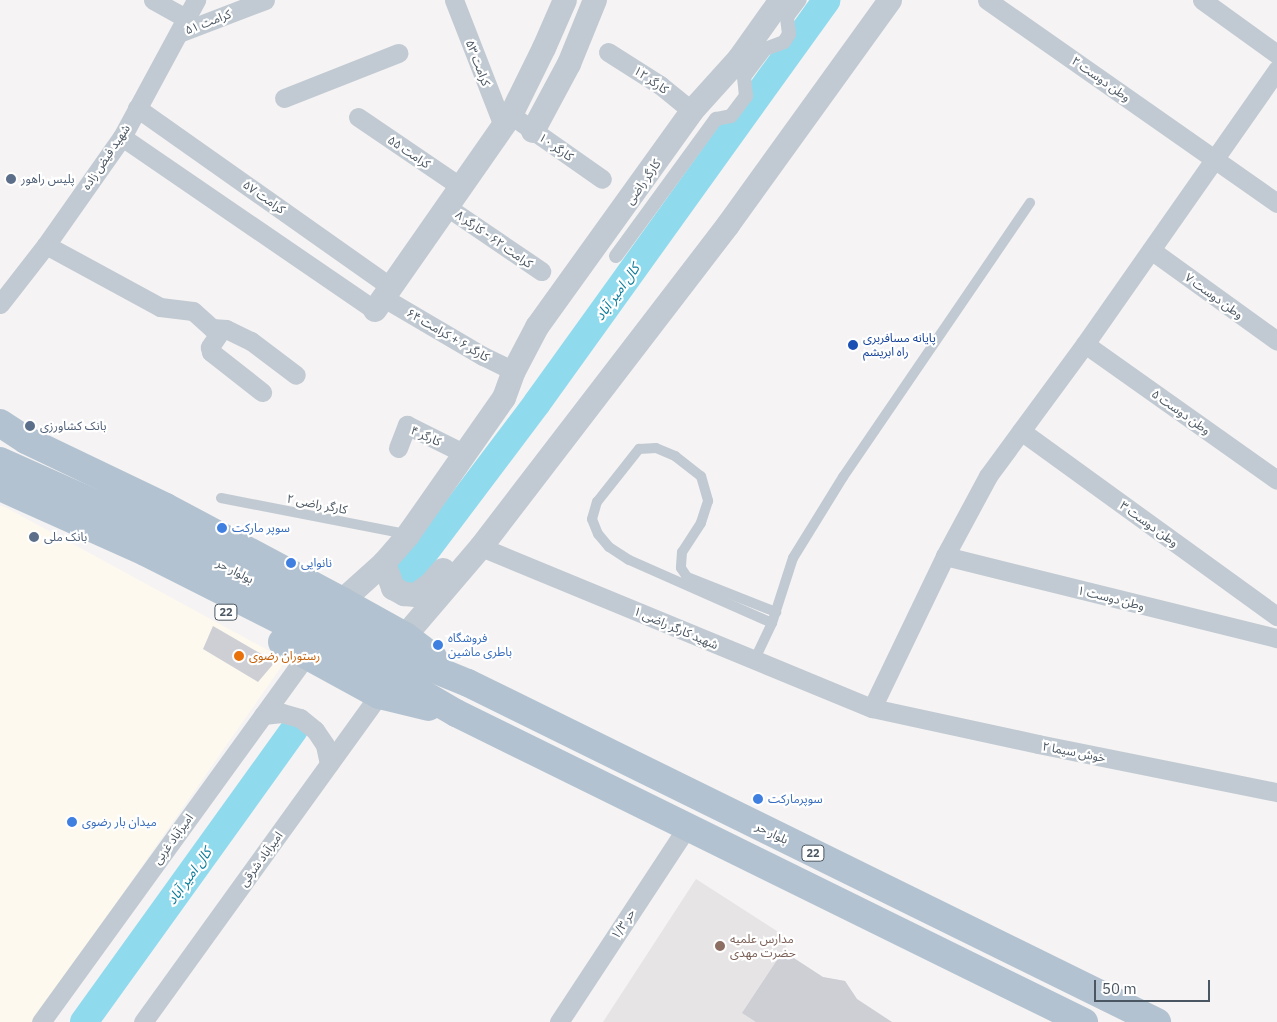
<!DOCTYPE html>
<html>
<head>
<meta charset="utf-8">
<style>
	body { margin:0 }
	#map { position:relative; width:1277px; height:1022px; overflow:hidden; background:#f5f3f3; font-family:"IBM Plex Sans","Noto Sans Arabic",sans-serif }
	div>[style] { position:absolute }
	.commercial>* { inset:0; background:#fdf9ef }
	.education>* { inset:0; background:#e6e4e5 }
	.river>* { height:28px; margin:-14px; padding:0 14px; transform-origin:14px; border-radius:14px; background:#90daee }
	.building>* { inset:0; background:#cdcfd5 }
	.service>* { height:10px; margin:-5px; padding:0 5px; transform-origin:5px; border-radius:5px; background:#c1cad2 }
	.pedestrian>* { height:14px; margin:-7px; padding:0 7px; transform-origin:7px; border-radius:7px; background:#c1cad2 }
	.minor>* { height:19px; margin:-9.5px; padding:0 9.5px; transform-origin:9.5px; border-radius:9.5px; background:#c1cad2 }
	.tertiary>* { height:24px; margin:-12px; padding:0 12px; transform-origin:12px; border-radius:12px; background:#c1cad2 }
	.primary>* { height:28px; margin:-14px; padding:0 14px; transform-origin:14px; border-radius:14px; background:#b3c2d1 }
	.dots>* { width:14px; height:14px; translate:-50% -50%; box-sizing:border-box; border:2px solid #fff; border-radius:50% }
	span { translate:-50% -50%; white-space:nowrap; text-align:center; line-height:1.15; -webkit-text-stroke:4.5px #fff; paint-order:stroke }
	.shield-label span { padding:1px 4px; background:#fff; border:1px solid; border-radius:4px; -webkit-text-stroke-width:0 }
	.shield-label { font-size:11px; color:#4a5661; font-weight:700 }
	.street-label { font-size:12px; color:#4a5661 }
	.service-label { font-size:12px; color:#4e5e75 }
	.left { translate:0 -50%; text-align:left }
	.transit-label { font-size:12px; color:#164399 }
	.shop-label { font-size:12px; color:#366cbe }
	.food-label { font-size:12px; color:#c56008 }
	.education-label { font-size:12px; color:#785e54 }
	.water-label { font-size:14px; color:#0c7c9b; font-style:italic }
	.scale { position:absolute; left:1094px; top:980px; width:116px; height:22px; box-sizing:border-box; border:2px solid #4a5661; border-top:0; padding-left:6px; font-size:15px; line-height:18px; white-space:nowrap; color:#4a5661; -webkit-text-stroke:4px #fff; paint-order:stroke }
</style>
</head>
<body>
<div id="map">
	<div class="commercial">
		<i style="clip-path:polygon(0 506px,5px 507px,286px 660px,33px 1022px,0 1022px)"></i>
	</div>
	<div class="education">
		<i style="clip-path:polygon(696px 879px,791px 940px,783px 951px,822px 977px,845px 981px,857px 999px,883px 1022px,603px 1022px)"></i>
	</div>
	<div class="river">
		<i style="left:403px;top:581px;width:223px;rotate:-53deg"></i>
		<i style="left:537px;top:403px;width:496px;rotate:-54.3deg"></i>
		<i style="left:84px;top:1022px;width:360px;rotate:-54.3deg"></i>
	</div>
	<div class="building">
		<i style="clip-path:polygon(213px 626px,275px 662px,258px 682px,203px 649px)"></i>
		<i style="clip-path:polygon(783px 951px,823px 977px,845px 981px,857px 999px,892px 1022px,756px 1022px,742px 1013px)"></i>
	</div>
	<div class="service">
		<i style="left:221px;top:498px;width:189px;rotate:11deg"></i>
		<i style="left:772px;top:623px;width:156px;rotate:-156.2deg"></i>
		<i style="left:629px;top:560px;width:24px;rotate:-147deg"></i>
		<i style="left:609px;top:547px;width:17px;rotate:-130deg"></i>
		<i style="left:598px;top:534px;width:16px;rotate:-112deg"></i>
		<i style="left:592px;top:519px;width:18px;rotate:-74deg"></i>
		<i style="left:597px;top:502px;width:68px;rotate:-51.6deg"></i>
		<i style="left:639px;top:449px;width:17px;rotate:-3deg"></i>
		<i style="left:656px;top:448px;width:21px;rotate:23deg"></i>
		<i style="left:675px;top:456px;width:33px;rotate:38deg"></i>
		<i style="left:701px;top:476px;width:26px;rotate:74deg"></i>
		<i style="left:708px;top:501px;width:23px;rotate:108deg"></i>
		<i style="left:701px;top:523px;width:35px;rotate:123deg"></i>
		<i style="left:682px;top:552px;width:16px;rotate:94deg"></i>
		<i style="left:681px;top:568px;width:11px;rotate:56deg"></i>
		<i style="left:687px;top:577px;width:96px;rotate:21.5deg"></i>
		<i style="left:754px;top:661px;width:42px;rotate:-64.7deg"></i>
		<i style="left:772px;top:623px;width:68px;rotate:-72.1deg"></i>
		<i style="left:793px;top:558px;width:95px;rotate:-58.3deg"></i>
		<i style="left:843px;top:477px;width:332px;rotate:-55.7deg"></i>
	</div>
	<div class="pedestrian">
		<i style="left:616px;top:256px;width:170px;rotate:-53.9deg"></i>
		<i style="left:716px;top:119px;width:15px;rotate:-11deg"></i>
		<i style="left:731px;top:116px;width:25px;rotate:-53deg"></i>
		<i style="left:746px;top:96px;width:19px;rotate:-96deg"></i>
		<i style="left:744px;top:77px;width:35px;rotate:-53deg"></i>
		<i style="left:765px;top:49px;width:20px;rotate:-20deg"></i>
		<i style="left:784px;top:42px;width:9px;rotate:-58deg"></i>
		<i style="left:789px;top:34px;width:17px;rotate:-97deg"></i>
		<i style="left:787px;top:17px;width:21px;rotate:-53deg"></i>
	</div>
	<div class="minor">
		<i style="left:153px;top:0;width:38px;rotate:29deg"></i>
		<i style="left:454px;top:0;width:135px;rotate:68.7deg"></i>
		<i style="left:987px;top:0;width:354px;rotate:35deg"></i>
		<i style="left:1202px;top:0;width:92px;rotate:35.8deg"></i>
		<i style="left:179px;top:33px;width:92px;rotate:-21deg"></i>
		<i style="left:608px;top:52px;width:62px;rotate:32.4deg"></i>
		<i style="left:660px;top:85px;width:41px;rotate:39.1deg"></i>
		<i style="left:284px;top:98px;width:123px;rotate:-21.5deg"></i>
		<i style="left:137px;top:108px;width:311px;rotate:35.2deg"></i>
		<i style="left:511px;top:115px;width:111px;rotate:35.1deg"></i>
		<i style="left:358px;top:117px;width:125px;rotate:34.2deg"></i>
		<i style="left:122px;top:137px;width:306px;rotate:34.4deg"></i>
		<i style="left:447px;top:207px;width:114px;rotate:34.2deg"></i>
		<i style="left:46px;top:245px;width:130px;rotate:28.5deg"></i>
		<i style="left:160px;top:307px;width:33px;rotate:7deg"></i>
		<i style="left:193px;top:311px;width:25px;rotate:42deg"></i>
		<i style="left:212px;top:328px;width:14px;rotate:4deg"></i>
		<i style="left:226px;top:329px;width:28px;rotate:26deg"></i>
		<i style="left:251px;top:341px;width:56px;rotate:37.1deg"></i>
		<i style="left:1151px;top:250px;width:155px;rotate:35.8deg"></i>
		<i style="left:384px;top:298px;width:115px;rotate:30.4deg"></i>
		<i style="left:483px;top:356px;width:34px;rotate:26deg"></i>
		<i style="left:0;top:304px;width:75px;rotate:-52.1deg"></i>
		<i style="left:46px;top:245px;width:132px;rotate:-54.9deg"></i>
		<i style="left:122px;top:137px;width:156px;rotate:-61.6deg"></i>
		<i style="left:222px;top:329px;width:22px;rotate:124deg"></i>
		<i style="left:210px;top:347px;width:5px;rotate:79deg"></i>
		<i style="left:211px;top:352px;width:65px;rotate:38.1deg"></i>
		<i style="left:1085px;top:344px;width:235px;rotate:35.3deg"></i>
		<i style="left:1021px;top:431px;width:316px;rotate:35.9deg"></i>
		<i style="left:398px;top:448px;width:25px;rotate:-69deg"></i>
		<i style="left:407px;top:425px;width:65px;rotate:26.6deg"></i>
		<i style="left:481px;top:547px;width:423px;rotate:22.4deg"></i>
		<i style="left:872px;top:708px;width:170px;rotate:12.2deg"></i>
		<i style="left:1038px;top:744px;width:244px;rotate:11.4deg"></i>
		<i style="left:945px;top:556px;width:342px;rotate:13.9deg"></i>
		<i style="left:872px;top:708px;width:169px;rotate:-64.3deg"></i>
		<i style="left:945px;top:556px;width:91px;rotate:-61.7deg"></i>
		<i style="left:988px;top:476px;width:164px;rotate:-53.7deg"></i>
		<i style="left:1085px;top:344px;width:335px;rotate:-55deg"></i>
		<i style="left:263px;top:715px;width:19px;rotate:-6deg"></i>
		<i style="left:282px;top:713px;width:19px;rotate:16deg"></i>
		<i style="left:300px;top:718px;width:19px;rotate:39deg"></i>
		<i style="left:315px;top:730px;width:18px;rotate:56deg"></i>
		<i style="left:325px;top:745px;width:19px;rotate:78deg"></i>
		<i style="left:41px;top:1022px;width:452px;rotate:-54.1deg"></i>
		<i style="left:143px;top:1022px;width:403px;rotate:-54.2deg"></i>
		<i style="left:559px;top:1022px;width:233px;rotate:-56.7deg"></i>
	</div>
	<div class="tertiary">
		<i style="left:533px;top:131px;width:76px;rotate:-61.8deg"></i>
		<i style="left:569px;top:64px;width:69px;rotate:-67.9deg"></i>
		<i style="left:375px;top:310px;width:238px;rotate:-55.1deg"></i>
		<i style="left:511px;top:115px;width:75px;rotate:-63.8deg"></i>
		<i style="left:544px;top:48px;width:52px;rotate:-66.4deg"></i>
		<i style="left:384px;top:563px;width:27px;rotate:70deg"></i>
		<i style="left:393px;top:588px;width:13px;rotate:29deg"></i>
		<i style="left:404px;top:594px;width:12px;rotate:5deg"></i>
		<i style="left:416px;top:595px;width:17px;rotate:-36deg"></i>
		<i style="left:430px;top:585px;width:20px;rotate:-49deg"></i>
		<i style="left:342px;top:601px;width:57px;rotate:-42.1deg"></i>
		<i style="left:384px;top:563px;width:37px;rotate:-49deg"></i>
		<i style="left:408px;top:535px;width:167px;rotate:-55deg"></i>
		<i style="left:504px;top:398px;width:29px;rotate:-70deg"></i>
		<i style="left:514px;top:371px;width:50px;rotate:-62.4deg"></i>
		<i style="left:537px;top:327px;width:266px;rotate:-54.3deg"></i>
		<i style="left:692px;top:111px;width:70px;rotate:-47.9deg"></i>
		<i style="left:739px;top:59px;width:72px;rotate:-54.6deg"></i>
		<i style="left:405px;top:636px;width:117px;rotate:-49.5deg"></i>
		<i style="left:481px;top:547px;width:406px;rotate:-52.5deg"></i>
		<i style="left:728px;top:225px;width:277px;rotate:-54.2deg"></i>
	</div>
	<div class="primary">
		<i style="left:0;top:423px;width:31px;rotate:33deg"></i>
		<i style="left:26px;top:440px;width:155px;rotate:25.6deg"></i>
		<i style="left:166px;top:507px;width:200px;rotate:28.1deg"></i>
		<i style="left:342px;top:601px;width:72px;rotate:29.1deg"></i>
		<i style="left:405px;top:636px;width:35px;rotate:37deg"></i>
		<i style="left:0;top:461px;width:169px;rotate:24.1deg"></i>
		<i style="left:154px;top:530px;width:262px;rotate:27.2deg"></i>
		<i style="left:387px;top:650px;width:87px;rotate:22.2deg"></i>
		<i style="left:468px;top:683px;width:768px;rotate:26.2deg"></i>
		<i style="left:0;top:487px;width:159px;rotate:24.1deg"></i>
		<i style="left:145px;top:552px;width:295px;rotate:26.8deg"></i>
		<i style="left:408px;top:685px;width:56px;rotate:30.3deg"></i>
		<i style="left:456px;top:713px;width:700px;rotate:26.2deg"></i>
		<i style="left:282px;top:642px;width:111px;rotate:28.7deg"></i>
		<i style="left:379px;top:695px;width:51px;rotate:13.5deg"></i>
	</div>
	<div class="dots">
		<i style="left:11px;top:179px;background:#5c6f8a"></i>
		<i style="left:853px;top:345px;background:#1a4fb4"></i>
		<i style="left:30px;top:426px;background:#5c6f8a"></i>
		<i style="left:222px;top:528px;background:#3f7fe0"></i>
		<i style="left:34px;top:537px;background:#5c6f8a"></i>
		<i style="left:291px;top:563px;background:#3f7fe0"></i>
		<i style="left:438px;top:645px;background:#3f7fe0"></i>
		<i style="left:239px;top:656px;background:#e8710a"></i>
		<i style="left:758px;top:799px;background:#3f7fe0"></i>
		<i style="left:72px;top:822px;background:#3f7fe0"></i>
		<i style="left:720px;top:946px;background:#8d6e63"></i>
	</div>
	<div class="shield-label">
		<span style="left:226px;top:612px">22</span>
		<span style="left:813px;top:853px">22</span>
	</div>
	<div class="street-label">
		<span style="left:208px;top:22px;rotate:-21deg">کرامت ۵۱</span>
		<span style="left:478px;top:63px;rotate:69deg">کرامت ۵۳</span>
		<span style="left:1101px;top:79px;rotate:35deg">وطن دوست ۲</span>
		<span style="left:651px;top:80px;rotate:34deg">کارگر ۱۲</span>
		<span style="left:556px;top:147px;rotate:35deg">کارگر ۱۰</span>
		<span style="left:409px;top:152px;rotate:34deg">کرامت ۵۵</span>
		<span style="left:106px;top:157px;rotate:-56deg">شهید فیض زاده</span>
		<span style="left:643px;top:182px;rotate:-55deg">کارگر راضی</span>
		<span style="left:264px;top:197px;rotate:35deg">کرامت ۵۷</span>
		<span style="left:494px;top:239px;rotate:35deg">کرامت ۶۲ - کارگر ۸</span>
		<span style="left:1214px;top:296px;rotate:36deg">وطن دوست ۷</span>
		<span style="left:448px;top:335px;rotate:30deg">کارگر ۶ + کرامت ۶۴</span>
		<span style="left:1181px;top:412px;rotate:35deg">وطن دوست ۵</span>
		<span style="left:426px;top:436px;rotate:24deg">کارگر ۴</span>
		<span style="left:317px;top:504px;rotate:11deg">کارگر راضی ۲</span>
		<span style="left:1149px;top:524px;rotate:36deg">وطن دوست ۳</span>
		<span style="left:235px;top:571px;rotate:27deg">بولوار حر</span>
		<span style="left:1111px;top:598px;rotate:14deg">وطن دوست ۱</span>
		<span style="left:676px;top:628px;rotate:23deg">شهید کارگر راضی ۱</span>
		<span style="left:1074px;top:752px;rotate:11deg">خوش سیما ۲</span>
		<span style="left:772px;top:833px;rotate:26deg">بلوار حر</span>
		<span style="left:173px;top:839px;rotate:-54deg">امیرآباد غربی</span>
		<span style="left:261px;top:859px;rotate:-54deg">امیرآباد شرقی</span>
		<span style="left:623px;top:924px;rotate:-57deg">حر ۱/۳</span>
	</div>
	<div class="service-label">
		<span class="left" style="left:21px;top:179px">پلیس راهور</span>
		<span class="left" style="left:40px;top:426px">بانک کشاورزی</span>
		<span class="left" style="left:44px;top:537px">بانک ملی</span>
	</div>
	<div class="transit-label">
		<span class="left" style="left:863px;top:345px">پایانه مسافربری<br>راه ابریشم</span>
	</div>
	<div class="shop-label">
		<span class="left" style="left:232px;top:528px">سوپر مارکت</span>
		<span class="left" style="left:301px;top:563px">نانوایی</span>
		<span class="left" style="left:448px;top:645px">فروشگاه<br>باطری ماشین</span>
		<span class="left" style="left:768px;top:799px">سوپرمارکت</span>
		<span class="left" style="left:82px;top:822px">میدان بار رضوی</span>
	</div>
	<div class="food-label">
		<span class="left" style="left:249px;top:656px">رستوران رضوی</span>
	</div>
	<div class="education-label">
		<span class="left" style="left:730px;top:946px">مدارس علمیه<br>حضرت مهدی</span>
	</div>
	<div class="water-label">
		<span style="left:617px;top:292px;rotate:-54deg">کال امیر آباد</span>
		<span style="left:189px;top:876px;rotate:-54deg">کال امیر آباد</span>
	</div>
	<div class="scale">50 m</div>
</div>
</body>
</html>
